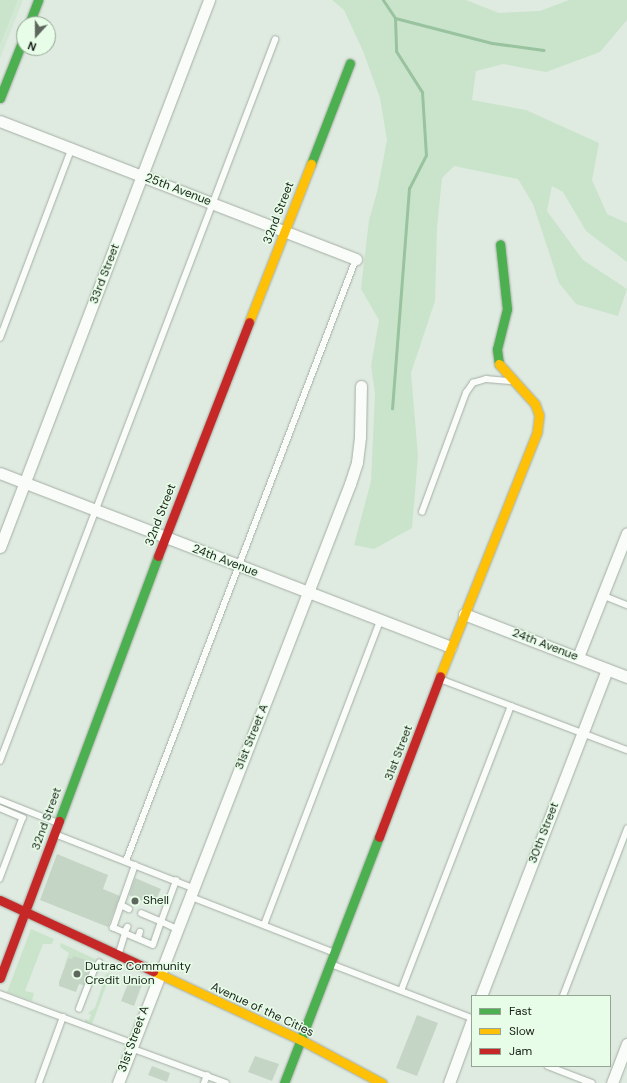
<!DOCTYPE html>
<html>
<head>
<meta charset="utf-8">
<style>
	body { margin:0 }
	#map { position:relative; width:627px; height:1083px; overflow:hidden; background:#dfebe0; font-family:"DM Sans",sans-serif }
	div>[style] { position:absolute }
	.built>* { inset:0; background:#d3e8d4 }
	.green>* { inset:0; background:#cae4cc }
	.stream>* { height:3px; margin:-1.5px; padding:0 1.5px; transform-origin:1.5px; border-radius:1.5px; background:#99c39e }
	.building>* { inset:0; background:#c4d4c5 }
	.roads { filter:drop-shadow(0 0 1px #a5ada5) drop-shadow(0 0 1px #a5ada5) }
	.lane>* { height:5.5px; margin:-2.75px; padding:0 2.75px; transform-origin:2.75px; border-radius:2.75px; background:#fafcfa }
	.street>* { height:11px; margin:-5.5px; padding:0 5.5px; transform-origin:5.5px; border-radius:5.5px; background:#fafcfa }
	.fast>* { height:9px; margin:-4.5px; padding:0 4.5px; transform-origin:4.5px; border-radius:4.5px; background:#4caf50 }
	.slow>* { height:9px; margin:-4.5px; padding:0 4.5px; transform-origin:4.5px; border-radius:4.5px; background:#ffc107 }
	.jam>* { height:9px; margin:-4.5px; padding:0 4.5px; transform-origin:4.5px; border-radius:4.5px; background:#c62828 }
	.dots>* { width:11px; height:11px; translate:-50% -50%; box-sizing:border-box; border:2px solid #e7fde8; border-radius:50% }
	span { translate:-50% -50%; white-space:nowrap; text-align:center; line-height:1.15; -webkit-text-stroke:3px #e7fde8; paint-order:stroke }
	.street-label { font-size:12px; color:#182018 }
	.poi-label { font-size:12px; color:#182018 }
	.left { translate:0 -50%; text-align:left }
	.legend { position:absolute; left:471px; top:995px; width:140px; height:72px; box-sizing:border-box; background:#e7fde8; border:1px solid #94a595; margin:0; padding:5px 7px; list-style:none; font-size:12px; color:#182018 }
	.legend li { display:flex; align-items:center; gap:8px; height:20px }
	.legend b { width:20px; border:1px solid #94a595 }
	.north { position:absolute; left:16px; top:16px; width:40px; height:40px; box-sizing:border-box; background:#e7fde8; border:1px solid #94a595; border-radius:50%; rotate:201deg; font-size:11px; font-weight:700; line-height:16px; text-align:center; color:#182018 }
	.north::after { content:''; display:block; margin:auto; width:14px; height:18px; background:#5e675e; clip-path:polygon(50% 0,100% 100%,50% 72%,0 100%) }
</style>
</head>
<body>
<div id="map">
	<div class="built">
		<i style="clip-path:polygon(0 0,23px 0,0 59px)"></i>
	</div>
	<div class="green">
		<i style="clip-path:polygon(0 0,18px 0,0 45px)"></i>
		<i style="clip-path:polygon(332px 0,466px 0,499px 13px,540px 11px,569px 0,627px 0,627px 20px,600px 52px,546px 72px,503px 64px,476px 71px,472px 100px,526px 110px,599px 143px,592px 180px,607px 214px,627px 223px,627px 262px,586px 231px,563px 192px,552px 186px,547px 211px,583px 260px,627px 289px,618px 316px,576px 304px,559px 283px,533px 204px,518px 179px,454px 166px,442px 178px,437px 228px,435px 301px,411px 373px,418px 456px,412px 528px,374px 549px,354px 545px,371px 481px,375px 393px,371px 366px,379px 320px,361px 289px,369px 220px,377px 192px,387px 140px,380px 98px,363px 51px,344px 10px)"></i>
		<i style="clip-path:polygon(31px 929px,54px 939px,52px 944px,43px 944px,25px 991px,34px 993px,32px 1001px,7px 992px)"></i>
		<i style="clip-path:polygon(61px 943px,95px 959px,95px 961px,86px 966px,84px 965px,85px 961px,73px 956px,72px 959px,68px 958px,63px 968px,69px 953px,60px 947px)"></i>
		<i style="clip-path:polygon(111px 973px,92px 1024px,85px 1022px,85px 1019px,89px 1020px,91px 1015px,88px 1013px,95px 1008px,106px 974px)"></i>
	</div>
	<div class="stream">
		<i style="left:383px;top:0;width:22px;rotate:56deg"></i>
		<i style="left:395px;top:18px;width:33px;rotate:88deg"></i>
		<i style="left:396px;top:51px;width:49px;rotate:57.6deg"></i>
		<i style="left:422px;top:92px;width:63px;rotate:86.4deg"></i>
		<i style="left:426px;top:155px;width:37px;rotate:117deg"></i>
		<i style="left:409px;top:188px;width:221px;rotate:94.4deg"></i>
		<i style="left:395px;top:18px;width:100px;rotate:14.5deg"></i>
		<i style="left:492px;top:43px;width:52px;rotate:7.7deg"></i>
	</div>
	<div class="building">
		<i style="clip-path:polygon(57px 854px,108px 875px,103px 889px,120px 896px,108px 927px,40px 900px)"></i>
		<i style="clip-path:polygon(135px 878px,161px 889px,153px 906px,129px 895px)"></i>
		<i style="clip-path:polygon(73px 956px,86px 960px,84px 971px,88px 973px,84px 985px,79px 984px,76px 992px,59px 986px,59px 982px,68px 958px,72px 959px)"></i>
		<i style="clip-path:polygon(131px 976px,143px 982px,134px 1006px,121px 1001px)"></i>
		<i style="clip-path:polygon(417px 1015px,438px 1023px,417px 1076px,396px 1068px)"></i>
		<i style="clip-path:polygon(255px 1056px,279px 1064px,272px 1081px,248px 1072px)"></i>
		<i style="clip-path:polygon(152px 1066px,170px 1073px,167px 1082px,148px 1075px)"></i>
	</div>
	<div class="roads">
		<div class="lane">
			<i style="left:0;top:338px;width:204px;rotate:-69.3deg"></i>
			<i style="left:422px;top:512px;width:127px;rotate:-69.7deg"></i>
			<i style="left:466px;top:393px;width:12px;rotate:-55deg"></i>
			<i style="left:473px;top:383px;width:14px;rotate:-17deg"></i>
			<i style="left:486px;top:379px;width:24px;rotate:5deg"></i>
			<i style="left:602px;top:595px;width:27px;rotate:22deg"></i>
			<i style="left:440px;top:679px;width:200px;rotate:20.8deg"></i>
			<i style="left:0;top:761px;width:772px;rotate:-69.12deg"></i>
			<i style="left:0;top:800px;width:62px;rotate:21.6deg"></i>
			<i style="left:0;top:808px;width:25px;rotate:23deg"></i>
			<i style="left:23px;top:818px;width:65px;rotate:110.7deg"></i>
			<i style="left:55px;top:834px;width:148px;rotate:21.4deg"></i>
			<i style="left:126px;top:861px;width:644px;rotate:-69.09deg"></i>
			<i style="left:189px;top:896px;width:155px;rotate:21.3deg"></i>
			<i style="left:121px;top:905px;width:42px;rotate:-70.7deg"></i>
			<i style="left:264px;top:925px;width:328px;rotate:-69.1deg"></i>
			<i style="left:128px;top:927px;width:7px;rotate:117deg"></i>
			<i style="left:125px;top:933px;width:13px;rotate:-157deg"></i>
			<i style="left:113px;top:928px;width:24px;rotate:-71deg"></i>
			<i style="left:121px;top:905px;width:9px;rotate:27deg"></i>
			<i style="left:176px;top:929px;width:17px;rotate:-155deg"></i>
			<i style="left:161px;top:922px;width:44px;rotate:-69.9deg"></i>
			<i style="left:138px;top:938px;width:6px;rotate:-72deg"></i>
			<i style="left:119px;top:953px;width:21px;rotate:-73deg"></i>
			<i style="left:125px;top:933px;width:30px;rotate:23deg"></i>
			<i style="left:153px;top:945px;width:24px;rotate:-71deg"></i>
			<i style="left:161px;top:922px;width:21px;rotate:-157deg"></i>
			<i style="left:331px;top:964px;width:151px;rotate:21deg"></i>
			<i style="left:401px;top:991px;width:305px;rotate:-68.9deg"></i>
			<i style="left:0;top:994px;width:141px;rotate:20.4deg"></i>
			<i style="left:563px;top:996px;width:179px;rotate:-69deg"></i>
			<i style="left:79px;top:1009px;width:42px;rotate:-69deg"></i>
			<i style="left:94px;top:970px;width:9px;rotate:-54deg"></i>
			<i style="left:131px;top:1048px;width:101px;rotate:20.2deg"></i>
			<i style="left:548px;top:1066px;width:47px;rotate:21.1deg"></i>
			<i style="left:39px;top:1083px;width:70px;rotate:-70deg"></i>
			<i style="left:204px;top:1083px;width:8px;rotate:-67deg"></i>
		</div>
		<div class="street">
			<i style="left:0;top:121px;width:382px;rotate:21.2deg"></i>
			<i style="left:0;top:473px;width:483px;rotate:21.1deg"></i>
			<i style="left:0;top:547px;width:586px;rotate:-69.09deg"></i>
			<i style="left:464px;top:614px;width:175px;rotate:21.1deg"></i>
			<i style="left:578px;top:657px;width:133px;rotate:-68.4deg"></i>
			<i style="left:481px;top:996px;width:350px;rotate:-68.9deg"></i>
			<i style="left:118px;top:1083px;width:642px;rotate:-68.83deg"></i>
			<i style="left:350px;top:484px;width:23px;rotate:-72deg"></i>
			<i style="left:357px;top:462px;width:26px;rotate:-83deg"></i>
			<i style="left:360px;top:436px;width:50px;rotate:-88.9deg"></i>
			<i style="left:449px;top:1083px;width:67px;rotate:-69.9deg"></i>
			<i style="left:612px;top:1083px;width:42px;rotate:-69deg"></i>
		</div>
		<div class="fast">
			<i style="left:29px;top:24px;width:26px;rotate:-69deg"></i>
			<i style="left:0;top:98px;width:66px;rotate:-68.5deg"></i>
			<i style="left:311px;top:164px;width:108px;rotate:-68.9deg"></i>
			<i style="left:499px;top:364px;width:15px;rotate:-98deg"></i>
			<i style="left:497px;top:349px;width:41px;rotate:-76deg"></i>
			<i style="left:507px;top:309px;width:65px;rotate:-96.1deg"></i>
			<i style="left:59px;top:821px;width:283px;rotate:-69.5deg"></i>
			<i style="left:284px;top:1083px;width:264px;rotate:-68.9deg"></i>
		</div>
		<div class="slow">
			<i style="left:249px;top:322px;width:170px;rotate:-68.6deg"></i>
			<i style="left:440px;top:676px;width:263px;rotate:-68.3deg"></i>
			<i style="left:537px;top:432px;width:17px;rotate:-83deg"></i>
			<i style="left:539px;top:415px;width:12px;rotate:-110deg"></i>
			<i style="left:535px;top:404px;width:54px;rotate:-132deg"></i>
			<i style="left:153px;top:971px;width:163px;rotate:25deg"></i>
			<i style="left:301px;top:1040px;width:92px;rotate:28deg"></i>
		</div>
		<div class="jam">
			<i style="left:158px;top:556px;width:251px;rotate:-68.7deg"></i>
			<i style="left:379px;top:837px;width:172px;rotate:-69.2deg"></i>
			<i style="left:0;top:900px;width:169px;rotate:24.9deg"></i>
			<i style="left:0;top:978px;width:168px;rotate:-69.4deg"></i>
		</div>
	</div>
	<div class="dots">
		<i style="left:135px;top:901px;background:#5e675e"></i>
		<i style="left:77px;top:974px;background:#5e675e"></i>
	</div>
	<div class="street-label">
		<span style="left:178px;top:190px;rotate:21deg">25th Avenue</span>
		<span style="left:279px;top:213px;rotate:-69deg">32nd Street</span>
		<span style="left:105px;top:274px;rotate:-69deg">33rd Street</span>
		<span style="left:161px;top:515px;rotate:-69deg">32nd Street</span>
		<span style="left:225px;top:561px;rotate:21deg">24th Avenue</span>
		<span style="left:545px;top:645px;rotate:21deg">24th Avenue</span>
		<span style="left:252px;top:737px;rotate:-68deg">31st Street A</span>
		<span style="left:399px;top:753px;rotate:-69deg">31st Street</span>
		<span style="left:47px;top:819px;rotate:-70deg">32nd Street</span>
		<span style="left:544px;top:833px;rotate:-69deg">30th Street</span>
		<span style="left:262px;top:1010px;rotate:25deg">Avenue of the Cities</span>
		<span style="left:134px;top:1039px;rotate:-70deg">31st Street A</span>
	</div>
	<div class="poi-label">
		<span class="left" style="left:143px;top:901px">Shell</span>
		<span class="left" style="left:85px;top:974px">Dutrac Community<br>Credit Union</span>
	</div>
	<ul class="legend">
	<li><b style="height:5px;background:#4caf50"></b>Fast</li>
	<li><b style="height:5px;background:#ffc107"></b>Slow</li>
	<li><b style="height:5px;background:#c62828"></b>Jam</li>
	</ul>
	<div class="north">N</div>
</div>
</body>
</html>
